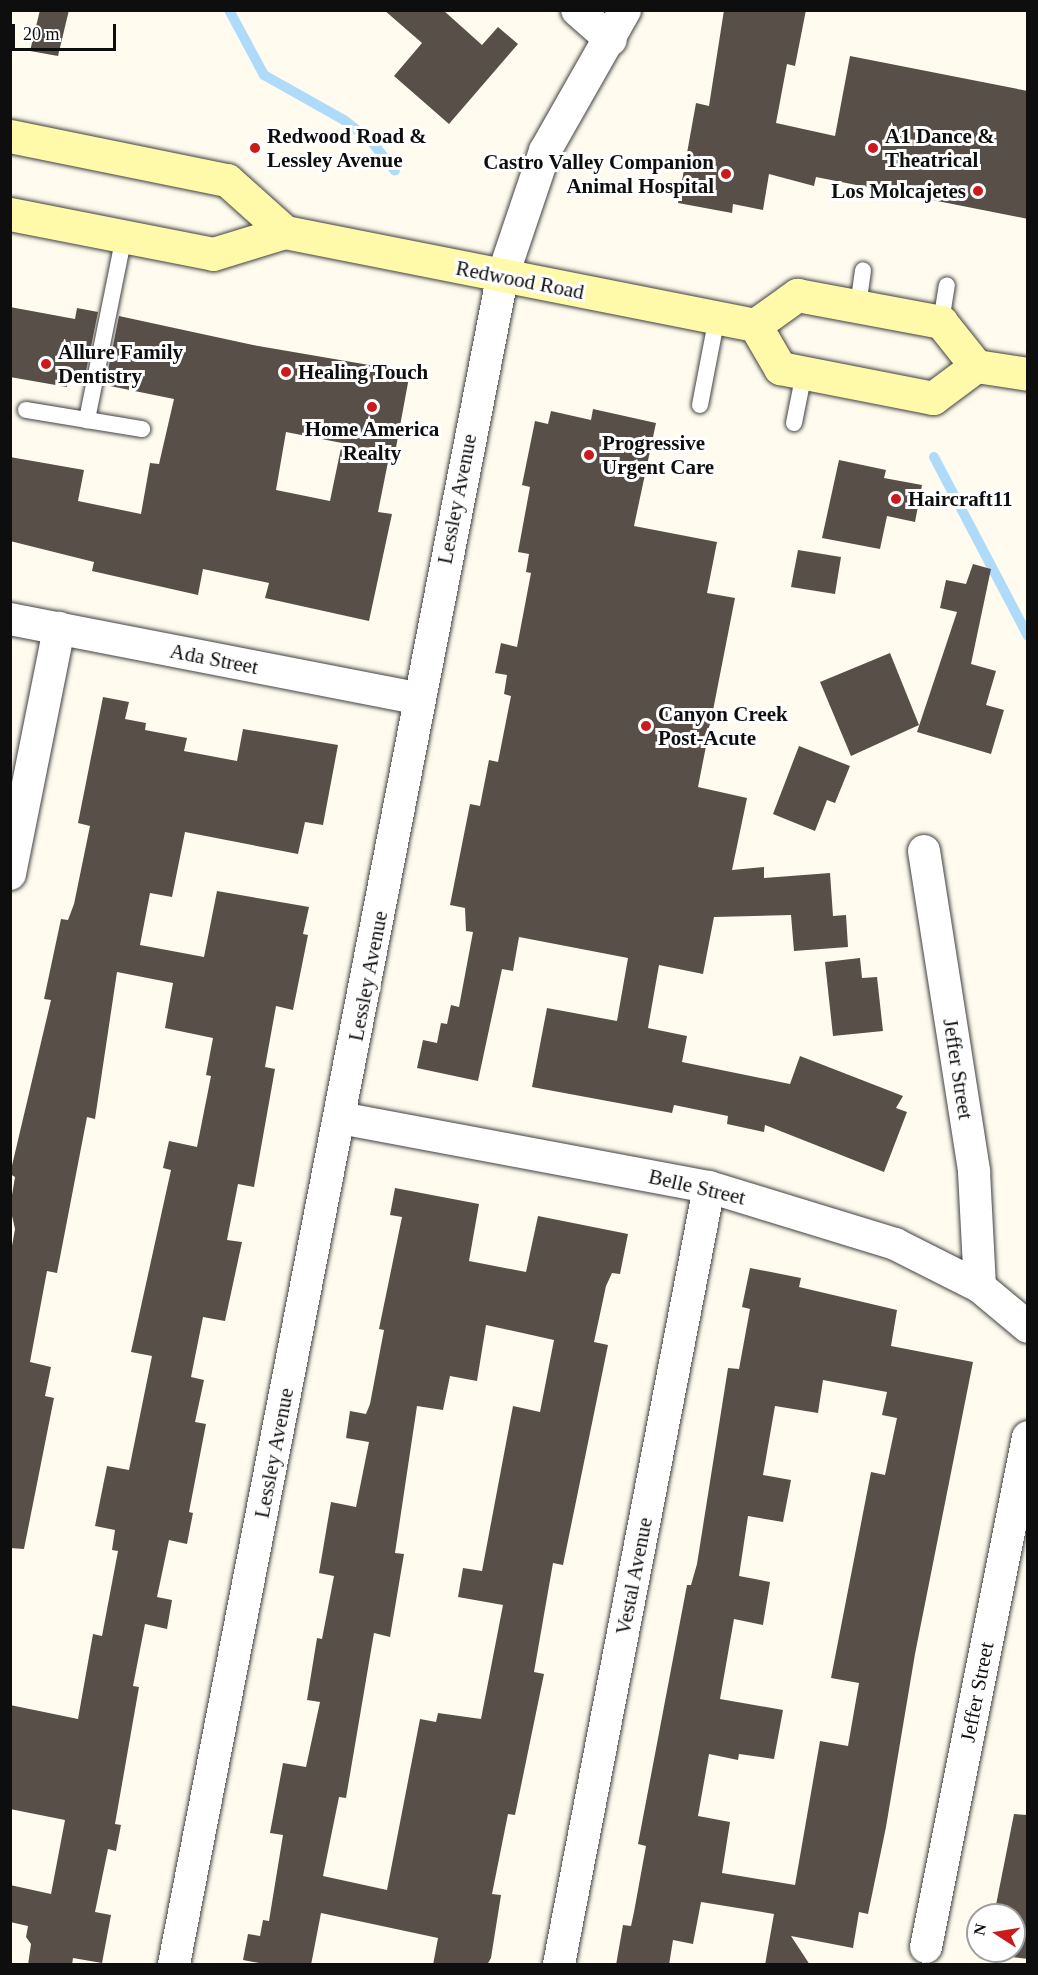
<!DOCTYPE html>
<html>
<head>
<meta charset="utf-8">
<style>
	body { margin:0 }
	#map { position:relative; width:1038px; height:1975px; overflow:hidden; background:#fffcef; font-family:Georgia,serif }
	div>[style] { position:absolute }
	.stream>* { height:10px; margin:-5px; padding:0 5px; transform-origin:5px; border-radius:5px; background:#afdbfb }
	.building>* { inset:0; background:#584f49 }
	.roads { filter:drop-shadow(0 0 2px #414141) drop-shadow(0 0 2px #414141) }
	.service>* { height:16px; margin:-8px; padding:0 8px; transform-origin:8px; border-radius:8px; background:#fff }
	.minor>* { height:32px; margin:-16px; padding:0 16px; transform-origin:16px; border-radius:16px; background:#fff }
	.secondary>* { height:33px; margin:-16.5px; padding:0 16.5px; transform-origin:16.5px; border-radius:16.5px; background:#fff9aa }
	.dots>* { width:16px; height:16px; translate:-50% -50%; box-sizing:border-box; border:3px solid #fff; border-radius:50% }
	span { translate:-50% -50%; white-space:nowrap; text-align:center; line-height:1.15; -webkit-text-stroke:6px #fff; paint-order:stroke }
	.poi-label { font-size:21px; color:#0e0e0e; font-weight:700 }
	.left { translate:0 -50%; text-align:left }
	.right { translate:-100% -50%; text-align:right }
	.street-label { font-size:21px; color:#0e0e0e }
	.frame { position:absolute; inset:0; border:12px solid #0e0e0e; pointer-events:none }
	.north { position:absolute; left:966px; top:1903px; width:60px; height:60px; box-sizing:border-box; background:#fff; border:2px solid #9f9f9f; border-radius:50%; rotate:282deg; font-size:16px; font-weight:700; line-height:24px; text-align:center; color:#0e0e0e }
	.north::after { content:''; display:block; margin:auto; width:21px; height:27px; background:#ca1a1b; clip-path:polygon(50% 0,100% 100%,50% 72%,0 100%) }
	.scale { position:absolute; left:12px; top:24px; width:104px; height:27px; box-sizing:border-box; border:3px solid #0e0e0e; border-top:0; padding-left:8px; font-size:18px; line-height:21px; white-space:nowrap; color:#0e0e0e; -webkit-text-stroke:4px #fff; paint-order:stroke }
</style>
</head>
<body>
<div id="map">
	<div class="stream">
		<i style="left:229px;top:10px;width:74px;rotate:61.7deg"></i>
		<i style="left:264px;top:75px;width:92px;rotate:29.4deg"></i>
		<i style="left:344px;top:120px;width:34px;rotate:38deg"></i>
		<i style="left:371px;top:141px;width:38px;rotate:51deg"></i>
		<i style="left:934px;top:457px;width:202px;rotate:62.3deg"></i>
	</div>
	<div class="building">
		<i style="clip-path:polygon(40px 10px,69px 10px,58px 56px,30px 51px)"></i>
		<i style="clip-path:polygon(384px 10px,443px 10px,482px 45px,498px 27px,518px 44px,449px 124px,394px 76px,422px 43px)"></i>
		<i style="clip-path:polygon(724px 10px,806px 10px,795px 66px,787px 64px,776px 123px,835px 136px,850px 56px,1028px 91px,1028px 219px,816px 177px,814px 186px,769px 174px,763px 210px,733px 204px,732px 213px,678px 203px,696px 103px,709px 106px)"></i>
		<i style="clip-path:polygon(10px 307px,75px 319px,77px 308px,98px 312px,84px 381px,68px 378px,67px 387px,10px 377px)"></i>
		<i style="clip-path:polygon(evenodd,119px 316px,253px 345px,410px 372px,395px 453px,390px 452px,378px 512px,392px 514px,369px 621px,265px 598px,269px 583px,203px 569px,198px 595px,92px 571px,94px 562px,10px 541px,10px 457px,84px 470px,78px 501px,141px 514px,150px 463px,159px 464px,174px 399px,105px 385px,119px 316px,286px 432px,342px 443px,330px 501px,276px 490px,286px 432px)"></i>
		<i style="clip-path:polygon(593px 409px,656px 423px,634px 526px,717px 542px,707px 593px,735px 598px,698px 787px,747px 798px,732px 870px,764px 867px,764px 878px,830px 873px,833px 916px,846px 915px,848px 947px,794px 951px,791px 915px,714px 917px,703px 974px,659px 965px,648px 1028px,687px 1036px,682px 1062px,790px 1084px,800px 1056px,903px 1096px,896px 1108px,907px 1112px,884px 1172px,765px 1125px,764px 1132px,727px 1124px,728px 1116px,674px 1105px,672px 1113px,532px 1087px,547px 1008px,617px 1021px,628px 958px,519px 937px,513px 971px,502px 969px,478px 1081px,417px 1068px,423px 1040px,437px 1043px,441px 1023px,447px 1024px,451px 1005px,459px 1007px,473px 932px,466px 931px,465px 908px,450px 905px,470px 804px,480px 806px,489px 760px,498px 762px,511px 696px,504px 694px,507px 675px,495px 673px,501px 643px,517px 647px,531px 573px,526px 572px,529px 554px,518px 552px,530px 487px,522px 485px,535px 421px,548px 424px,551px 411px,591px 420px)"></i>
		<i style="clip-path:polygon(839px 460px,886px 470px,884px 478px,922px 485px,915px 522px,887px 516px,880px 549px,822px 538px)"></i>
		<i style="clip-path:polygon(798px 550px,841px 557px,835px 594px,791px 587px)"></i>
		<i style="clip-path:polygon(973px 564px,991px 569px,971px 664px,996px 671px,986px 705px,1004px 710px,991px 754px,917px 732px,957px 612px,940px 608px,946px 580px,966px 584px)"></i>
		<i style="clip-path:polygon(890px 653px,919px 725px,851px 756px,820px 682px)"></i>
		<i style="clip-path:polygon(103px 697px,129px 702px,125px 719px,146px 723px,145px 730px,187px 738px,184px 751px,237px 761px,243px 729px,338px 745px,323px 825px,305px 822px,298px 854px,185px 832px,172px 897px,150px 893px,140px 945px,204px 957px,217px 891px,309px 907px,303px 934px,308px 935px,293px 1010px,276px 1006px,265px 1067px,275px 1069px,254px 1187px,238px 1184px,227px 1240px,242px 1242px,225px 1321px,203px 1317px,191px 1377px,204px 1380px,195px 1422px,206px 1424px,189px 1512px,193px 1513px,187px 1544px,169px 1540px,157px 1597px,172px 1600px,167px 1629px,145px 1624px,133px 1686px,139px 1687px,115px 1824px,121px 1825px,116px 1851px,108px 1849px,95px 1912px,111px 1915px,102px 1963px,73px 1958px,72px 1965px,28px 1965px,31px 1944px,26px 1937px,28px 1926px,10px 1922px,10px 1885px,51px 1894px,65px 1820px,10px 1809px,10px 1705px,78px 1719px,93px 1634px,102px 1636px,118px 1551px,112px 1550px,115px 1530px,95px 1526px,107px 1466px,129px 1470px,152px 1356px,131px 1352px,171px 1170px,163px 1168px,169px 1141px,197px 1147px,211px 1076px,206px 1075px,213px 1038px,165px 1028px,173px 983px,117px 972px,95px 1119px,87px 1117px,57px 1273px,47px 1271px,30px 1362px,51px 1367px,45px 1396px,54px 1398px,24px 1549px,10px 1548px,10px 1257px,15px 1229px,10px 1207px,15px 1177px,10px 1174px,51px 1000px,44px 999px,61px 919px,68px 920px,74px 904px,90px 826px,78px 823px)"></i>
		<i style="clip-path:polygon(799px 746px,850px 766px,835px 803px,827px 800px,815px 831px,773px 814px)"></i>
		<i style="clip-path:polygon(860px 958px,862px 978px,877px 977px,883px 1031px,833px 1036px,825px 962px)"></i>
		<i style="clip-path:polygon(evenodd,395px 1188px,479px 1204px,469px 1261px,526px 1272px,538px 1216px,628px 1234px,620px 1274px,612px 1273px,606px 1286px,594px 1342px,608px 1345px,563px 1565px,553px 1563px,534px 1672px,544px 1674px,515px 1815px,508px 1814px,492px 1894px,501px 1895px,491px 1958px,487px 1965px,433px 1965px,438px 1938px,321px 1913px,311px 1965px,270px 1965px,243px 1960px,248px 1934px,260px 1936px,263px 1920px,269px 1921px,283px 1835px,270px 1833px,283px 1763px,306px 1767px,320px 1702px,307px 1700px,317px 1638px,322px 1639px,334px 1576px,319px 1573px,331px 1502px,356px 1507px,369px 1442px,346px 1438px,350px 1411px,366px 1414px,370px 1404px,384px 1330px,379px 1329px,402px 1217px,390px 1215px,395px 1188px,486px 1325px,554px 1340px,540px 1412px,513px 1406px,482px 1571px,463px 1568px,458px 1597px,503px 1605px,481px 1719px,438px 1713px,436px 1722px,420px 1719px,387px 1890px,323px 1876px,339px 1797px,346px 1798px,374px 1633px,390px 1637px,404px 1554px,395px 1553px,417px 1406px,443px 1410px,450px 1376px,477px 1381px,486px 1325px)"></i>
		<i style="clip-path:polygon(evenodd,750px 1268px,801px 1278px,799px 1287px,897px 1310px,891px 1346px,973px 1362px,915px 1654px,886px 1827px,868px 1914px,859px 1912px,853px 1948px,791px 1936px,810px 1965px,765px 1965px,774px 1914px,701px 1902px,693px 1944px,673px 1940px,669px 1965px,616px 1965px,623px 1925px,631px 1926px,634px 1912px,646px 1846px,638px 1844px,687px 1585px,691px 1585px,697px 1564px,728px 1368px,739px 1369px,750px 1309px,742px 1307px,750px 1268px,823px 1380px,887px 1392px,882px 1415px,897px 1418px,885px 1475px,871px 1472px,831px 1678px,859px 1683px,848px 1746px,820px 1741px,795px 1885px,722px 1873px,730px 1822px,698px 1816px,709px 1754px,738px 1760px,739px 1754px,774px 1759px,783px 1710px,720px 1699px,734px 1619px,763px 1625px,770px 1582px,739px 1576px,748px 1516px,783px 1522px,791px 1480px,763px 1475px,775px 1406px,818px 1413px,823px 1380px)"></i>
		<i style="clip-path:polygon(1014px 1814px,1028px 1815px,1028px 1959px,996px 1955px,997px 1951px,1014px 1951px,1014px 1915px,994px 1915px)"></i>
	</div>
	<div class="roads">
		<div class="service">
			<i style="left:124px;top:236px;width:188px;rotate:101.4deg"></i>
			<i style="left:87px;top:420px;width:56px;rotate:9.3deg"></i>
			<i style="left:858px;top:306px;width:36px;rotate:-82deg"></i>
			<i style="left:941px;top:322px;width:37px;rotate:-81deg"></i>
			<i style="left:700px;top:405px;width:90px;rotate:-79.1deg"></i>
			<i style="left:26px;top:410px;width:62px;rotate:9.3deg"></i>
			<i style="left:794px;top:423px;width:51px;rotate:-78.7deg"></i>
		</div>
		<div class="minor">
			<i style="left:577px;top:10px;width:45px;rotate:41.4deg"></i>
			<i style="left:10px;top:619px;width:416px;rotate:11deg"></i>
			<i style="left:924px;top:851px;width:325px;rotate:81.1deg"></i>
			<i style="left:974px;top:1172px;width:115px;rotate:87deg"></i>
			<i style="left:10px;top:874px;width:251px;rotate:-78.7deg"></i>
			<i style="left:340px;top:1118px;width:375px;rotate:10.6deg"></i>
			<i style="left:709px;top:1187px;width:195px;rotate:17deg"></i>
			<i style="left:895px;top:1244px;width:95px;rotate:26.8deg"></i>
			<i style="left:980px;top:1287px;width:62px;rotate:39.8deg"></i>
			<i style="left:926px;top:1947px;width:520px;rotate:-78.69deg"></i>
			<i style="left:174px;top:1964px;width:1718px;rotate:-78.99deg"></i>
			<i style="left:502px;top:278px;width:134px;rotate:-71.3deg"></i>
			<i style="left:545px;top:151px;width:162px;rotate:-60.4deg"></i>
			<i style="left:559px;top:1964px;width:791px;rotate:-79.07deg"></i>
		</div>
		<div class="secondary">
			<i style="left:10px;top:136px;width:221px;rotate:11.5deg"></i>
			<i style="left:227px;top:180px;width:78px;rotate:41.9deg"></i>
			<i style="left:10px;top:214px;width:207px;rotate:11.1deg"></i>
			<i style="left:213px;top:254px;width:75px;rotate:-17deg"></i>
			<i style="left:285px;top:232px;width:479px;rotate:11.2deg"></i>
			<i style="left:755px;top:325px;width:52px;rotate:-35.5deg"></i>
			<i style="left:797px;top:295px;width:147px;rotate:10.6deg"></i>
			<i style="left:941px;top:322px;width:56px;rotate:51.5deg"></i>
			<i style="left:976px;top:366px;width:53px;rotate:8.7deg"></i>
			<i style="left:755px;top:325px;width:50px;rotate:59.8deg"></i>
			<i style="left:780px;top:368px;width:156px;rotate:11.1deg"></i>
			<i style="left:933px;top:398px;width:54px;rotate:-36.7deg"></i>
		</div>
	</div>
	<div class="dots">
		<i style="left:255px;top:148px;background:#ca1a1b"></i>
		<i style="left:873px;top:148px;background:#ca1a1b"></i>
		<i style="left:726px;top:174px;background:#ca1a1b"></i>
		<i style="left:978px;top:191px;background:#ca1a1b"></i>
		<i style="left:46px;top:364px;background:#ca1a1b"></i>
		<i style="left:286px;top:372px;background:#ca1a1b"></i>
		<i style="left:372px;top:407px;background:#ca1a1b"></i>
		<i style="left:589px;top:455px;background:#ca1a1b"></i>
		<i style="left:896px;top:499px;background:#ca1a1b"></i>
		<i style="left:646px;top:726px;background:#ca1a1b"></i>
	</div>
	<div class="poi-label">
		<span class="left" style="left:267px;top:148px">Redwood Road &amp;<br>Lessley Avenue</span>
		<span class="left" style="left:885px;top:148px">A1 Dance &amp;<br>Theatrical</span>
		<span class="right" style="left:714px;top:174px">Castro Valley Companion<br>Animal Hospital</span>
		<span class="right" style="left:966px;top:191px">Los Molcajetes</span>
		<span class="left" style="left:58px;top:364px">Allure Family<br>Dentistry</span>
		<span class="left" style="left:298px;top:372px">Healing Touch</span>
		<span style="left:372px;top:441px">Home America<br>Realty</span>
		<span class="left" style="left:602px;top:455px">Progressive<br>Urgent Care</span>
		<span class="left" style="left:908px;top:499px">Haircraft11</span>
		<span class="left" style="left:658px;top:726px">Canyon Creek<br>Post-Acute</span>
	</div>
	<div class="street-label">
		<span style="left:520px;top:280px;rotate:11deg">Redwood Road</span>
		<span style="left:457px;top:499px;rotate:-79deg">Lessley Avenue</span>
		<span style="left:214px;top:659px;rotate:11deg">Ada Street</span>
		<span style="left:368px;top:976px;rotate:-79deg">Lessley Avenue</span>
		<span style="left:958px;top:1069px;rotate:81deg">Jeffer Street</span>
		<span style="left:697px;top:1187px;rotate:13deg">Belle Street</span>
		<span style="left:274px;top:1453px;rotate:-79deg">Lessley Avenue</span>
		<span style="left:634px;top:1576px;rotate:-79deg">Vestal Avenue</span>
		<span style="left:977px;top:1692px;rotate:-79deg">Jeffer Street</span>
	</div>
	<div class="frame"></div>
	<div class="north">N</div>
	<div class="scale">20 m</div>
</div>
</body>
</html>
